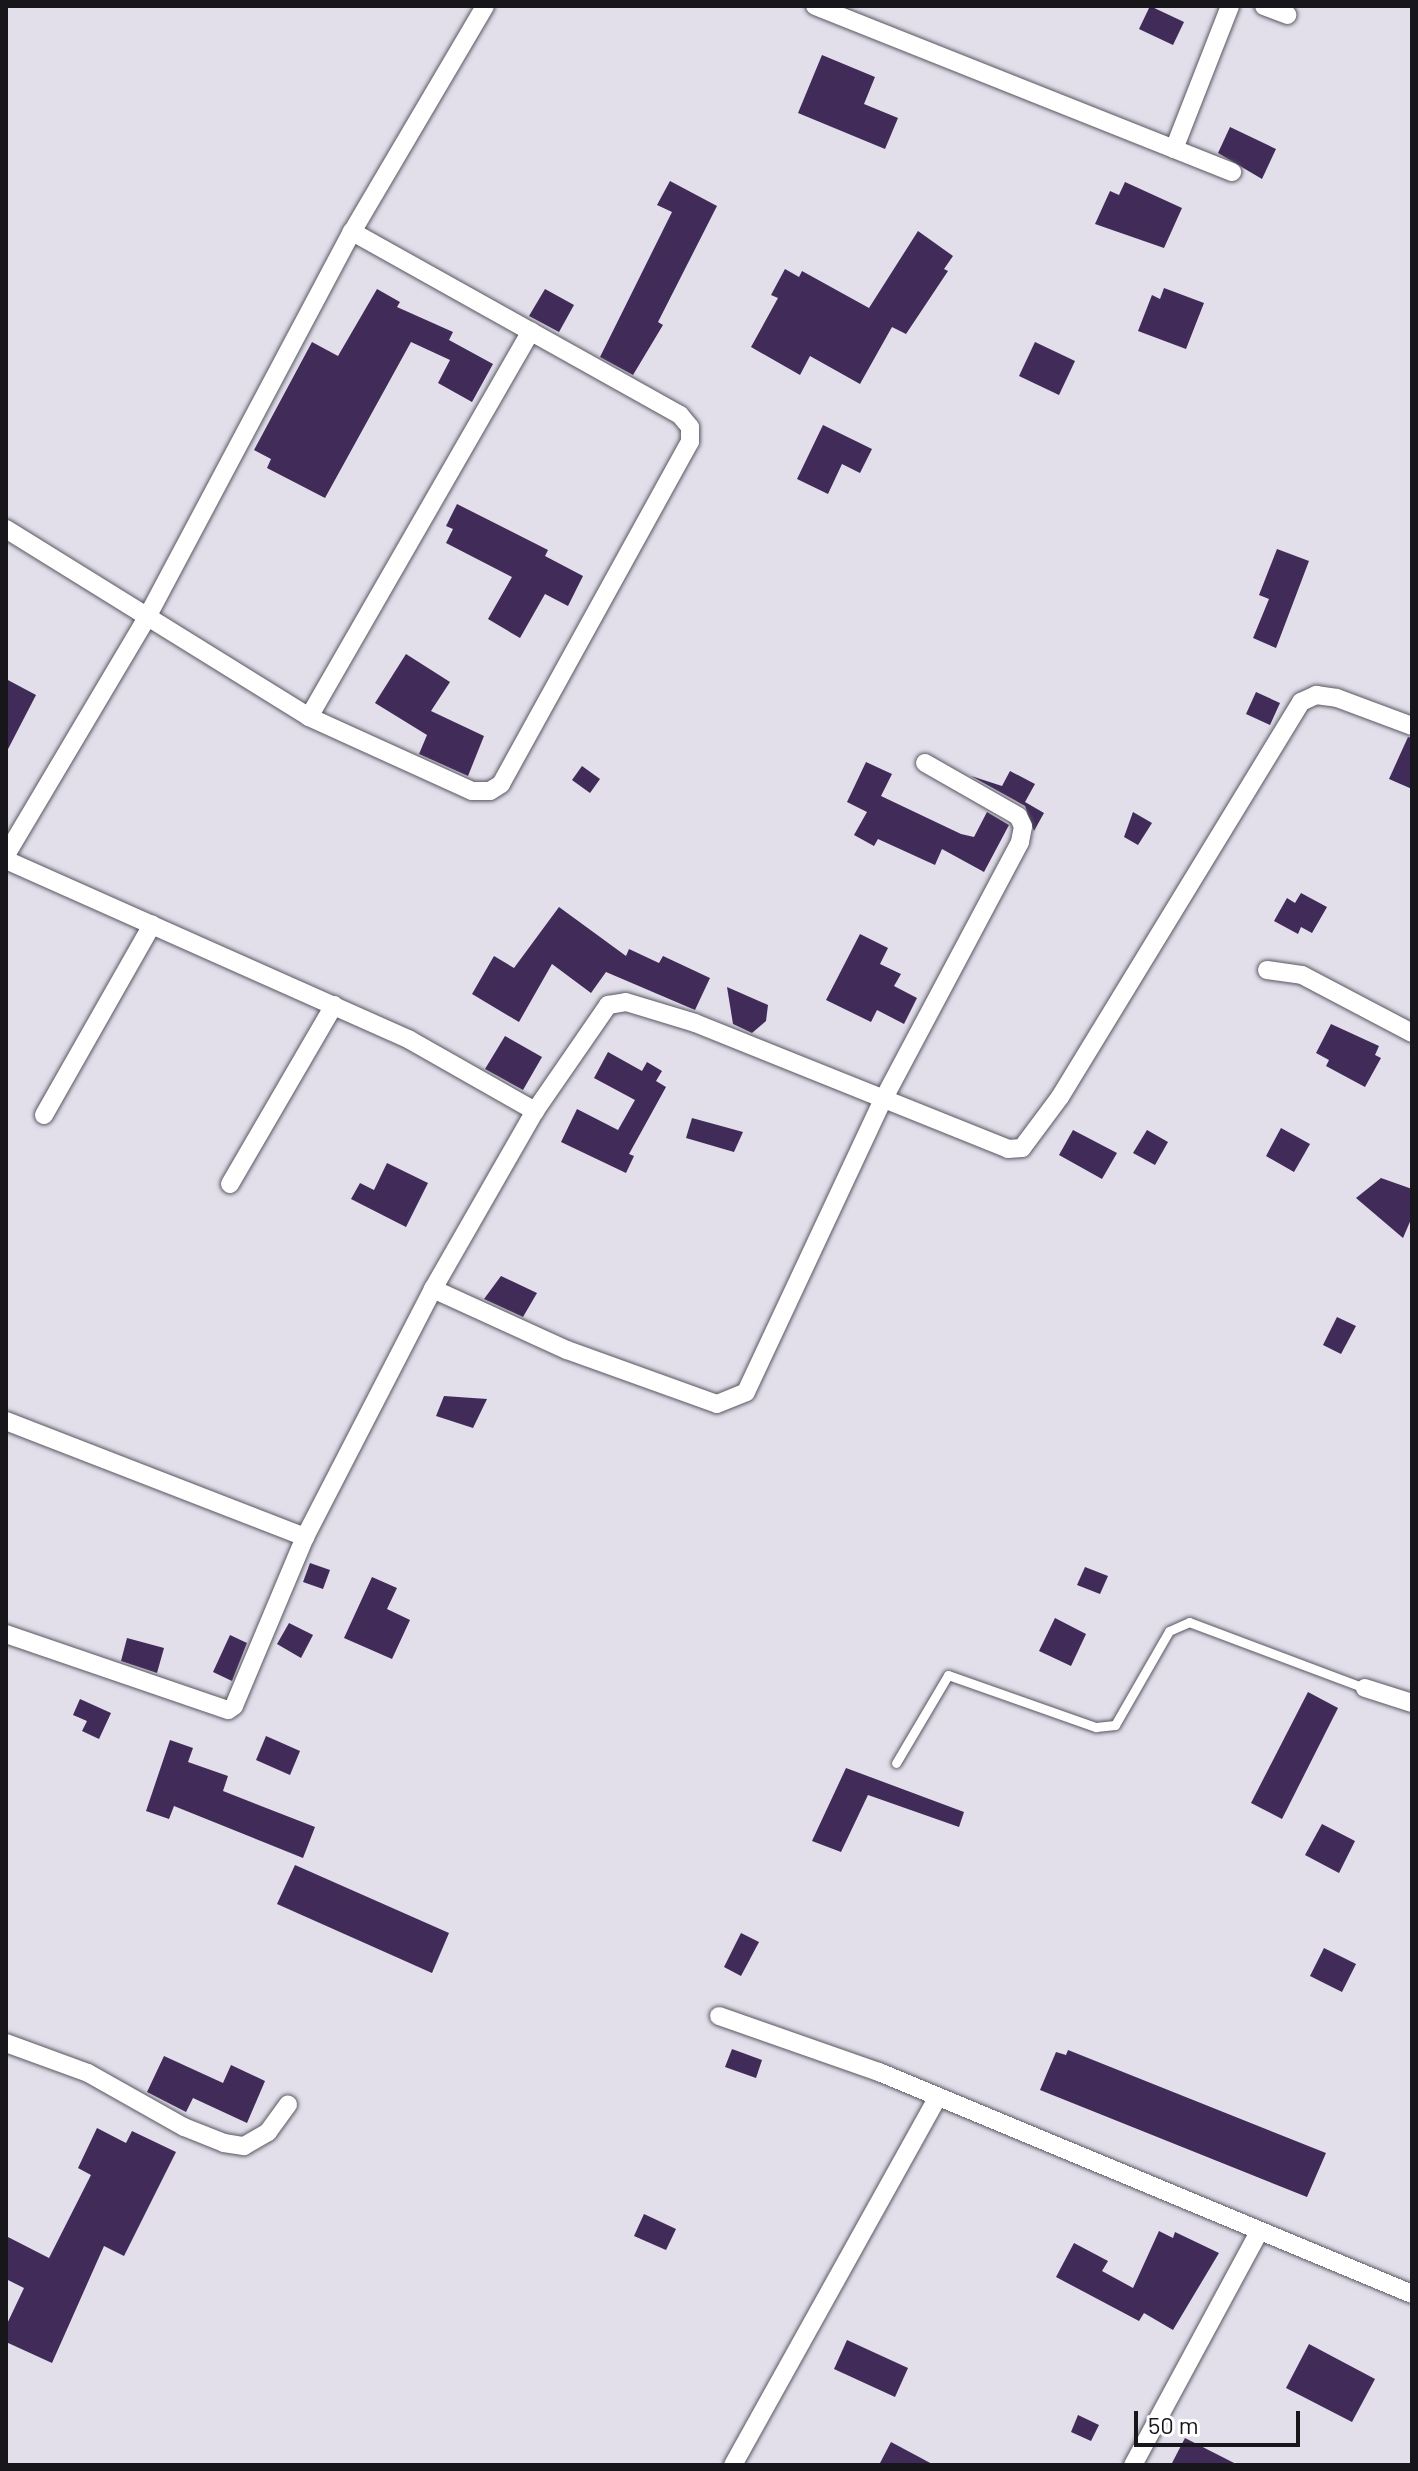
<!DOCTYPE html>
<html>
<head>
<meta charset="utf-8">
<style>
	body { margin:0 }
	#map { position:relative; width:1418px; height:2471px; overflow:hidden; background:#e2dfeb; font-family:Barlow,sans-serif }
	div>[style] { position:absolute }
	.building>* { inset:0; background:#402b59 }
	.roads { filter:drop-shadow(0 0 2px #595761) drop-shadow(0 0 2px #595761) }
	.service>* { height:9px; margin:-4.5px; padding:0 4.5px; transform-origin:4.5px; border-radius:4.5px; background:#fff }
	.minor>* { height:18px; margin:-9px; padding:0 9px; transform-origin:9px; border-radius:9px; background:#fff }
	span { translate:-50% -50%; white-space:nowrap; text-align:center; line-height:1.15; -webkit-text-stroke:8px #fff; paint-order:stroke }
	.frame { position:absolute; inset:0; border:8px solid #17161a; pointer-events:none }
	.scale { position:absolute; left:1134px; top:2411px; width:166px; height:36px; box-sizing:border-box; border:4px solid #17161a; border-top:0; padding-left:10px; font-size:24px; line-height:28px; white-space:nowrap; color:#17161a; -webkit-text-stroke:6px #fff; paint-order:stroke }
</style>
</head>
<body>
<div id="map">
	<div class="building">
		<i style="clip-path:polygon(1150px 6px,1184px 22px,1173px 45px,1139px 29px)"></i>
		<i style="clip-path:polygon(822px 55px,875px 77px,864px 104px,898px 118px,885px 149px,798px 113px)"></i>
		<i style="clip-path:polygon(1230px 127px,1276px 149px,1262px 179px,1218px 153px)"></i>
		<i style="clip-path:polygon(670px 181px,717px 206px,658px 322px,663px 325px,633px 375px,600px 357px,672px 212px,657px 205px)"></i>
		<i style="clip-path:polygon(1125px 182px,1182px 208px,1164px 248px,1095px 224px,1110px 191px,1119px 195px)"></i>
		<i style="clip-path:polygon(918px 231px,953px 256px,944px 269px,948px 271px,906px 334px,892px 327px,860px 384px,810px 356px,800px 375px,751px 347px,778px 298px,771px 295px,785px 269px,799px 277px,802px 271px,869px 308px)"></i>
		<i style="clip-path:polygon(1164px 288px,1204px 303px,1186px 349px,1138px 331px,1152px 295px,1160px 299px)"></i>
		<i style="clip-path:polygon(377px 289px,400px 302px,397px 307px,453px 332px,449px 340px,493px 364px,472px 402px,438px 383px,450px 360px,411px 342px,325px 498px,267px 468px,271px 459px,254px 450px,312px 342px,338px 356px)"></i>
		<i style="clip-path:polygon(545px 289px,574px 305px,559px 332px,529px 316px)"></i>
		<i style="clip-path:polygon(1035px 342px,1075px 361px,1059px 395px,1019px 376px)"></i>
		<i style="clip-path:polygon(823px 425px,872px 449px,860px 473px,842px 464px,828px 494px,797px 479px)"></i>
		<i style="clip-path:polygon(457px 504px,548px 550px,545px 556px,583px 576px,568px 606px,545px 594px,520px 638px,488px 619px,512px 577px,446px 543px,453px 529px,446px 526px)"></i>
		<i style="clip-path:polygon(1277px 549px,1309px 561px,1276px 648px,1253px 638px,1269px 599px,1259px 595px)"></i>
		<i style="clip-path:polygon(406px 654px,450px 682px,431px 711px,484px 736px,468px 776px,419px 754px,427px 735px,375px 703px)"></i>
		<i style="clip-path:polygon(6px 679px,36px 695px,6px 753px)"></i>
		<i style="clip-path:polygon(1256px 692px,1280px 703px,1270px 725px,1246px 714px)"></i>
		<i style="clip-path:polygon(1408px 737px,1412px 738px,1412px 789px,1389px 779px)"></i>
		<i style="clip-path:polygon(866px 762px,892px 774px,881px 796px,961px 834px,974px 837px,987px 812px,1009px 825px,984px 872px,942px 849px,935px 865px,878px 839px,874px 846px,854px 835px,867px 812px,847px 802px)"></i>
		<i style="clip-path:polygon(582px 766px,600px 779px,590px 793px,572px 780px)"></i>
		<i style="clip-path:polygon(1010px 771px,1035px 784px,1025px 802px,1044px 813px,1034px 831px,1025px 806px,971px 776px,1002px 786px)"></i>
		<i style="clip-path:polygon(1133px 812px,1152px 823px,1138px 845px,1124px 837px)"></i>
		<i style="clip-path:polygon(1301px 893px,1327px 907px,1312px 933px,1301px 927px,1298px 934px,1274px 921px,1287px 898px,1295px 903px)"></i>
		<i style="clip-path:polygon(559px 907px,626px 956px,629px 949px,659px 963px,663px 956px,710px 978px,695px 1010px,606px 972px,591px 993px,552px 964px,519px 1022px,472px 994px,494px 956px,514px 968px)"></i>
		<i style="clip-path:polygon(860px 934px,888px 948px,880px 964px,901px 974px,894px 986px,917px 998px,904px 1024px,877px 1010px,871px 1022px,826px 1000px)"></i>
		<i style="clip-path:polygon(727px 987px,768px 1005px,766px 1021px,752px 1033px,733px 1024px)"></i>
		<i style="clip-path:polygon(1331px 1024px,1379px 1046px,1375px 1055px,1381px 1058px,1365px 1087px,1326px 1066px,1329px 1060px,1316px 1053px)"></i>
		<i style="clip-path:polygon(505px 1036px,542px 1057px,523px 1090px,485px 1069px)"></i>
		<i style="clip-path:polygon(608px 1052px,642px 1071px,647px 1062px,662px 1071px,656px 1081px,666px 1087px,629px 1154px,634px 1156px,626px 1173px,561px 1142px,577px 1109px,618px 1130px,635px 1100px,594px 1078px)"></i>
		<i style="clip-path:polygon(692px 1118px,743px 1132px,734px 1152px,686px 1138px)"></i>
		<i style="clip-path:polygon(1281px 1128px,1310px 1144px,1294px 1172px,1266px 1156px)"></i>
		<i style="clip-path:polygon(1073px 1130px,1117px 1153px,1102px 1179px,1059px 1155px)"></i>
		<i style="clip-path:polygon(1147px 1130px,1168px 1142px,1155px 1165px,1133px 1153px)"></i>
		<i style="clip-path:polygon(387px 1163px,428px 1183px,406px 1227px,351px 1199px,360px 1183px,374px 1190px)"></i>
		<i style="clip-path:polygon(1381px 1178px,1412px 1189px,1412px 1217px,1403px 1238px,1356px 1198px)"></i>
		<i style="clip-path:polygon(501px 1276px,537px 1293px,523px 1317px,484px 1299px)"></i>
		<i style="clip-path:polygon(1337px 1317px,1356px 1326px,1341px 1354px,1323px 1345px)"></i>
		<i style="clip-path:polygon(444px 1396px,487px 1399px,473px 1428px,436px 1416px)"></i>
		<i style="clip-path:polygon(310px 1563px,330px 1570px,323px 1589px,303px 1582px)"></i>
		<i style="clip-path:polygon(1085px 1567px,1108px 1576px,1100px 1594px,1077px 1585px)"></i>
		<i style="clip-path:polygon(372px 1577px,397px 1588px,387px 1609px,410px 1620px,392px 1659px,344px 1638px)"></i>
		<i style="clip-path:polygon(1055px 1618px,1086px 1634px,1071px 1666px,1039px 1651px)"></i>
		<i style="clip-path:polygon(289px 1623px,313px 1635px,301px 1658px,277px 1644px)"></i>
		<i style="clip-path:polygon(230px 1635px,247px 1643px,232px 1681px,213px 1672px)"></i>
		<i style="clip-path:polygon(127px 1638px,164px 1648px,157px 1673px,121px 1661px)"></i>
		<i style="clip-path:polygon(1308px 1692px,1338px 1708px,1282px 1819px,1251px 1803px)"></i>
		<i style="clip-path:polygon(80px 1699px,111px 1713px,99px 1739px,82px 1731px,87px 1721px,73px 1715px)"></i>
		<i style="clip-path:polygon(266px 1736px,300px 1751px,290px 1775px,256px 1760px)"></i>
		<i style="clip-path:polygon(170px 1740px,193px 1748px,188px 1762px,228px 1776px,223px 1791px,315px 1827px,303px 1858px,174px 1806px,169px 1819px,146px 1811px)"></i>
		<i style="clip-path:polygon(846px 1768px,964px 1812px,959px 1827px,868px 1795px,841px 1852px,812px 1841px)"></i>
		<i style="clip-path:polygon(1322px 1824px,1355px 1841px,1339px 1873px,1305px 1855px)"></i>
		<i style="clip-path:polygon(295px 1865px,449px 1933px,432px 1973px,277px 1904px)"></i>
		<i style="clip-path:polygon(741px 1933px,759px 1942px,741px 1976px,724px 1967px)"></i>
		<i style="clip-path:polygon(1324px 1948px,1356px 1964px,1342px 1992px,1310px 1976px)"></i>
		<i style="clip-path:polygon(732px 2049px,762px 2060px,756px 2078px,725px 2067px)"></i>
		<i style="clip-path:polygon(1068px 2050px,1326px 2153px,1307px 2197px,1040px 2090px,1056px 2052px,1066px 2055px)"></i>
		<i style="clip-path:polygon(164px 2056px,223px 2083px,231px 2065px,265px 2081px,247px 2123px,193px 2098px,186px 2112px,147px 2092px)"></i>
		<i style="clip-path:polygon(97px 2128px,126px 2143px,132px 2131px,176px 2152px,124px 2256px,104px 2246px,52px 2363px,6px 2342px,6px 2326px,24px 2288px,6px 2279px,6px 2236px,49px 2258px,91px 2175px,78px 2168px)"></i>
		<i style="clip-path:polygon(644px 2214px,676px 2229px,666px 2250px,634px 2236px)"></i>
		<i style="clip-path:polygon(1159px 2231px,1173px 2238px,1175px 2232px,1219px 2253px,1173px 2330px,1144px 2313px,1139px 2321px,1056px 2277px,1074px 2243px,1108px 2261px,1102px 2271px,1133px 2288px)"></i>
		<i style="clip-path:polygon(847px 2340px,908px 2368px,895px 2397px,834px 2369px)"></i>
		<i style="clip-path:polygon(1309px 2344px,1375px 2379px,1352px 2422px,1286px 2388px)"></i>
		<i style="clip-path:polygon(1078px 2415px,1099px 2425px,1091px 2441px,1071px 2432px)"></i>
		<i style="clip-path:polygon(1185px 2438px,1238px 2465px,1171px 2465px)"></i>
		<i style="clip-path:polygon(891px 2442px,934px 2465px,879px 2465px)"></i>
	</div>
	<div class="roads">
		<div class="service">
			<i style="left:896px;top:1763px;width:102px;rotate:-59.4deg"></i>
			<i style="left:948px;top:1675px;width:157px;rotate:19.4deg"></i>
			<i style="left:1096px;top:1727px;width:19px;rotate:-6deg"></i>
			<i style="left:1115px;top:1725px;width:108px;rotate:-60.1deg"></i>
			<i style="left:1169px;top:1631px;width:22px;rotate:-24deg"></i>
			<i style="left:1189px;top:1622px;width:188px;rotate:20.6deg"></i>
		</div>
		<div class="minor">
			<i style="left:815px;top:6px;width:449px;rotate:21.7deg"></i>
			<i style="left:1264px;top:6px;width:25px;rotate:21deg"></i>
			<i style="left:1174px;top:149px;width:154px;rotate:-68.6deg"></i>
			<i style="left:6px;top:529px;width:357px;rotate:31.8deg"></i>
			<i style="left:309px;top:717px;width:179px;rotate:24.4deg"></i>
			<i style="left:472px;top:791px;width:18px"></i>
			<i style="left:490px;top:791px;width:13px;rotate:-32deg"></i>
			<i style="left:501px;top:784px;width:391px;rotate:-61.1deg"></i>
			<i style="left:690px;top:442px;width:15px;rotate:-90deg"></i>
			<i style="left:690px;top:427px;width:16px;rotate:-130deg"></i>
			<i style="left:680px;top:415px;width:376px;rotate:-150.8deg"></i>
			<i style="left:309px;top:717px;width:445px;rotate:-60.1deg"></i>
			<i style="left:6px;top:855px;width:274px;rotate:-59.3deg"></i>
			<i style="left:146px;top:619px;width:438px;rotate:-62deg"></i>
			<i style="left:352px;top:232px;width:262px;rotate:-59.5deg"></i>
			<i style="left:6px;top:860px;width:442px;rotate:24deg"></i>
			<i style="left:410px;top:1040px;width:144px;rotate:29.6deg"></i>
			<i style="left:1267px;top:970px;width:35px;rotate:8deg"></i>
			<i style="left:1302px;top:975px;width:124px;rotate:27.8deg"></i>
			<i style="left:44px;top:1115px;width:219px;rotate:-60.4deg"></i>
			<i style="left:230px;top:1184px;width:207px;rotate:-59.8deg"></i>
			<i style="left:433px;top:1289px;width:147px;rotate:24.5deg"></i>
			<i style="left:567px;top:1350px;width:159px;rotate:19.8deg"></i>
			<i style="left:717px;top:1404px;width:31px;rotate:-22deg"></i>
			<i style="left:746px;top:1392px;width:325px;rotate:-64.9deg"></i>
			<i style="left:884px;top:1098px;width:290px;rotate:-62deg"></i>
			<i style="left:1020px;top:842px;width:16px;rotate:-79deg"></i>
			<i style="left:1023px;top:826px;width:11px;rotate:-117deg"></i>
			<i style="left:1018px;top:816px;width:107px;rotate:-150.3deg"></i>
			<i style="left:6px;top:1421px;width:321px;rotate:21.2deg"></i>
			<i style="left:305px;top:1537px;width:183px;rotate:112.8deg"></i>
			<i style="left:234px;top:1706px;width:7px;rotate:146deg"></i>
			<i style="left:228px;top:1710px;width:235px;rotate:-161.1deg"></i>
			<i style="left:305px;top:1537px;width:279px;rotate:-62.7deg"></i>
			<i style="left:433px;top:1289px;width:205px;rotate:-60.2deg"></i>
			<i style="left:535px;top:1111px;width:129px;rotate:-55.4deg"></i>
			<i style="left:608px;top:1005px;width:18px;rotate:-9deg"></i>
			<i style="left:626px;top:1002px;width:72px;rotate:16.9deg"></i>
			<i style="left:695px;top:1023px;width:337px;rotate:21.9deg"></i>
			<i style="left:1008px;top:1149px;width:14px;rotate:-4deg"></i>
			<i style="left:1022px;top:1148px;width:64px;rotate:-53.3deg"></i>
			<i style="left:1060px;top:1097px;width:463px;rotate:-58.6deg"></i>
			<i style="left:1301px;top:702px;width:17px;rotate:-25deg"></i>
			<i style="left:1316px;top:695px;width:21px;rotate:8deg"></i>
			<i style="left:1337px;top:698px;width:80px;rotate:20.5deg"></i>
			<i style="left:1365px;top:1688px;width:49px;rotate:17.7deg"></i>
			<i style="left:719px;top:2016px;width:170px;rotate:19.3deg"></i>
			<i style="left:879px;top:2072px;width:577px;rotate:22.61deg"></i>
			<i style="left:6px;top:2043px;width:87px;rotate:20.1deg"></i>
			<i style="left:88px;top:2073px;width:110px;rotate:29.4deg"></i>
			<i style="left:184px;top:2127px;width:43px;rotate:21.8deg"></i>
			<i style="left:224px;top:2143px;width:20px;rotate:9deg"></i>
			<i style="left:244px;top:2146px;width:28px;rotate:-30deg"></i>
			<i style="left:268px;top:2132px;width:34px;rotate:-54deg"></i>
			<i style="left:733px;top:2465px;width:420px;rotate:-60.9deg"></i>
			<i style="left:1133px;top:2465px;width:263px;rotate:-61.6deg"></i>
		</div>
	</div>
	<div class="frame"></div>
	<div class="scale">50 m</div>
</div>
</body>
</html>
